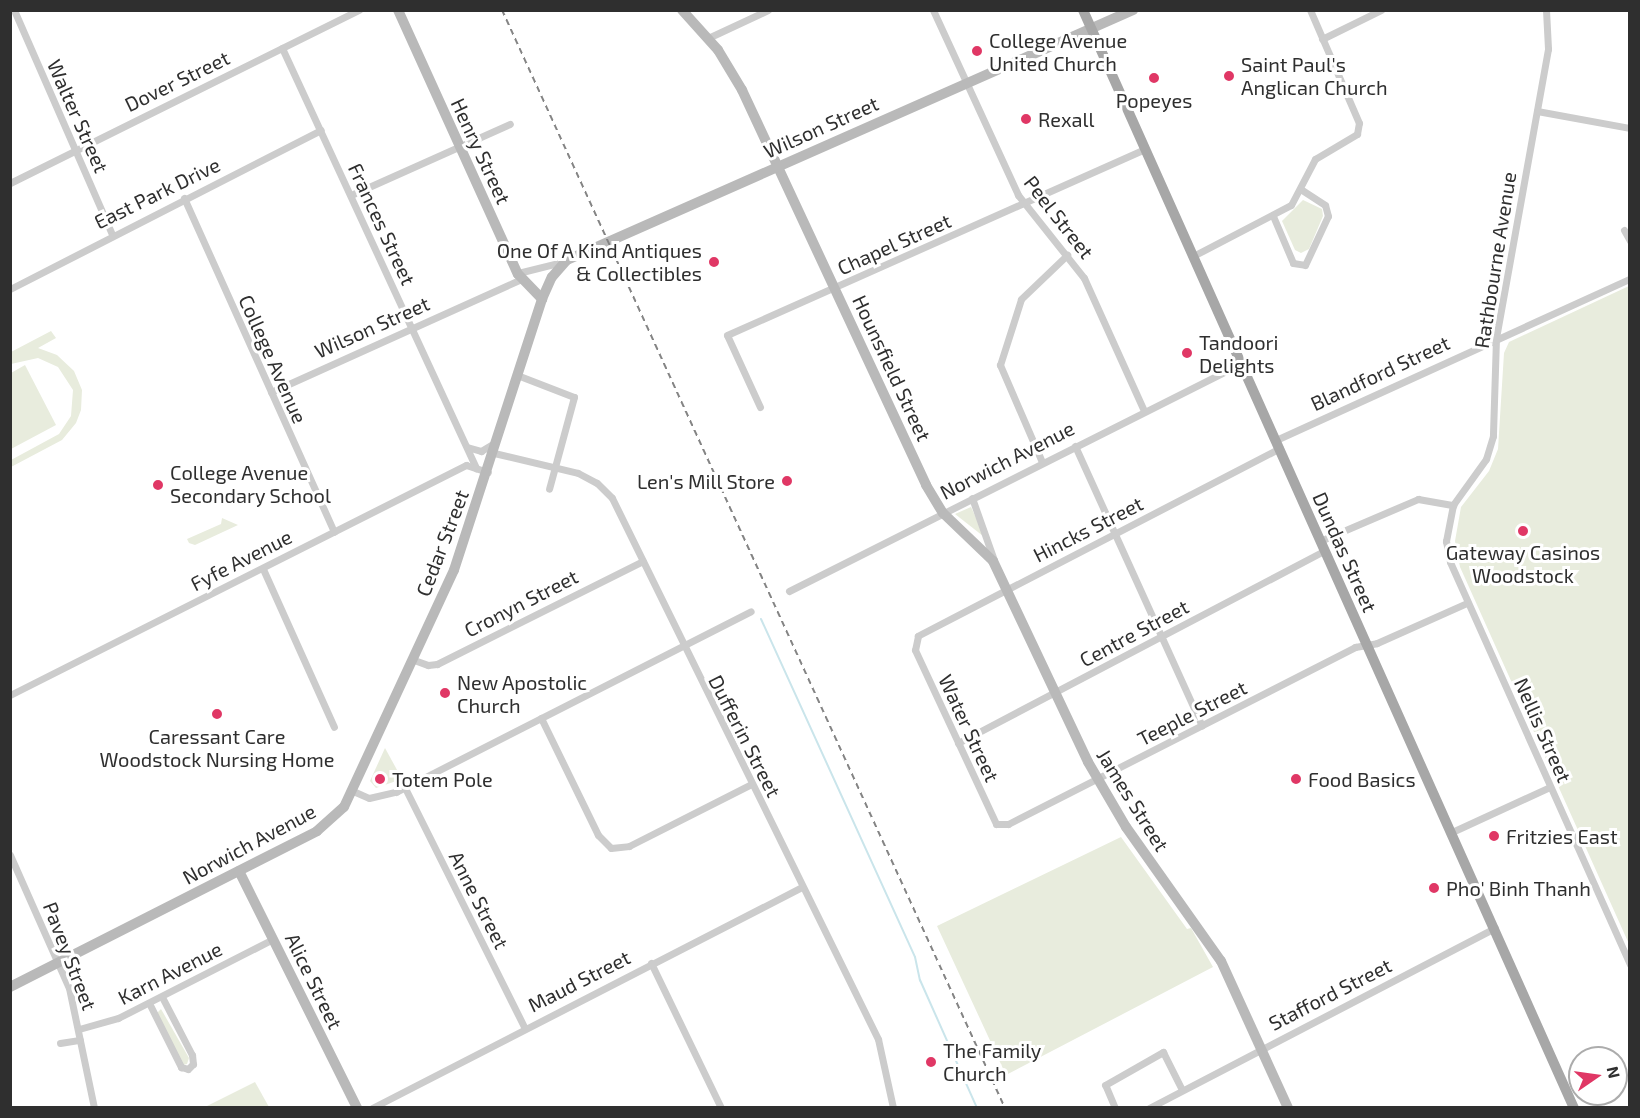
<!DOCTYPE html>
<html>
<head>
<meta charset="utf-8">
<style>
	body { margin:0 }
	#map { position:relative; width:1640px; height:1118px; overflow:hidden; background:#fff; font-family:"Exo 2",sans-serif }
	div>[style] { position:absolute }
	.green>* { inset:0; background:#e8ecdd }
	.stream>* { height:2px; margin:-1px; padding:0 1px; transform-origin:1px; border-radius:1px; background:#cae5eb }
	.street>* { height:7px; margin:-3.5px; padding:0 3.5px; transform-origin:3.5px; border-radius:3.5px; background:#ccc }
	.secondary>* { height:10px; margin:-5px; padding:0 5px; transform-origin:5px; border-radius:5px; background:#b9b9b9 }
	.primary>* { height:10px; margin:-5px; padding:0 5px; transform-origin:5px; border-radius:5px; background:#a7a7a7 }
	.rail>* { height:2px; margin-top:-1px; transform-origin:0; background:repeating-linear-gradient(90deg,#848484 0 6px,transparent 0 10.5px) }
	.dots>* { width:16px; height:16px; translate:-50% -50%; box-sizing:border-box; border:3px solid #fff; border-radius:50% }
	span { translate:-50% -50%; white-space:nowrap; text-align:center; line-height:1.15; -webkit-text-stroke:6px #fff; paint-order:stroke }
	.poi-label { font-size:20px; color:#2f2f2f }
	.left { translate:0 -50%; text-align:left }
	.right { translate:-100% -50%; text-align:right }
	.street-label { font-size:20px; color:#2f2f2f }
	.frame { position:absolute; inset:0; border:12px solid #2f2f2f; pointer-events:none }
	.north { position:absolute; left:1568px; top:1046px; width:60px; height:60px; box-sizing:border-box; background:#fff; border:2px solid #acacac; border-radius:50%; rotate:77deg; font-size:16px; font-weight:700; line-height:24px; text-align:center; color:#2f2f2f }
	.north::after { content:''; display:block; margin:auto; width:21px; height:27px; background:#e03765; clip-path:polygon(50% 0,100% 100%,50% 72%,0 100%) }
</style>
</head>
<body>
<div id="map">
	<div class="green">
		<i style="clip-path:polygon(1303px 200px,1322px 209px,1323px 216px,1309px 249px,1301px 253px,1295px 250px,1282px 221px)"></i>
		<i style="clip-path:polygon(1629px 286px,1629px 944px,1460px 567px,1455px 541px,1461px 507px,1489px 471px,1498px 449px,1504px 353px,1509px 342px)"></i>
		<i style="clip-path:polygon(51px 331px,56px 338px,38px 348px,57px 355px,74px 371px,82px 390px,81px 410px,76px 423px,62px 440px,11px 467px,11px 460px,59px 434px,71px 416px,73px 390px,58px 367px,38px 358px,11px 364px,11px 352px)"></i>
		<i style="clip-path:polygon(25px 365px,56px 425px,11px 449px,11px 373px)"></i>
		<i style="clip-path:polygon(971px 507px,983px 533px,983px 536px,955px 514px)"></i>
		<i style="clip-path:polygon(222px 518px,238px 525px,195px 545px,189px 543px,187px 539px,221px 524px)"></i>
		<i style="clip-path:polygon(385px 748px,402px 779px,376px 788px,370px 781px)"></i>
		<i style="clip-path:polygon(1121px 837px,1187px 929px,1191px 928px,1213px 967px,1006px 1075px,937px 926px)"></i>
		<i style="clip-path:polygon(161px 1009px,189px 1058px,187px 1064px,183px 1065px,157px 1013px)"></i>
		<i style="clip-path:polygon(255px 1082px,269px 1107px,205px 1107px)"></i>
	</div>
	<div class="stream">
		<i style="left:761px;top:619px;width:371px;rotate:65.5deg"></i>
		<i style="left:915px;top:957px;width:24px;rotate:78deg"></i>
		<i style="left:920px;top:980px;width:140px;rotate:66deg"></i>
	</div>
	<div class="street">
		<i style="left:14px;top:10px;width:244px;rotate:66.4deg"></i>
		<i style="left:933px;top:10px;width:204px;rotate:65.3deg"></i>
		<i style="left:1018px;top:195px;width:106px;rotate:51.5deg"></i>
		<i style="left:1084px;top:278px;width:146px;rotate:65.7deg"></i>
		<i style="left:1546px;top:10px;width:39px;rotate:87deg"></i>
		<i style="left:1548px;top:49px;width:294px;rotate:100.2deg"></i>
		<i style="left:1496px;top:338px;width:98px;rotate:91.8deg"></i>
		<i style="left:1493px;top:436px;width:24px;rotate:107deg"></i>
		<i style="left:1486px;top:459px;width:57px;rotate:125.7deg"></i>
		<i style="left:1453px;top:505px;width:37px;rotate:101deg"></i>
		<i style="left:1446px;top:541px;width:21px;rotate:79deg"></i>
		<i style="left:1450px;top:562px;width:441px;rotate:65.9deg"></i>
		<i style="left:708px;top:38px;width:66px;rotate:-25deg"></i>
		<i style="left:1322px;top:39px;width:66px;rotate:-26.2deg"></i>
		<i style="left:282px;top:48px;width:463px;rotate:65.2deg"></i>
		<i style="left:1537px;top:111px;width:95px;rotate:10.4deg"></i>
		<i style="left:10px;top:183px;width:390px;rotate:-26.4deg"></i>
		<i style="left:351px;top:195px;width:174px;rotate:-24.1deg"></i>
		<i style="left:184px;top:198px;width:366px;rotate:65.8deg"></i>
		<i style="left:1273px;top:216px;width:51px;rotate:66.9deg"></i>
		<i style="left:1293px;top:263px;width:12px;rotate:9deg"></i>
		<i style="left:1305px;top:265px;width:54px;rotate:-64.9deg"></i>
		<i style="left:1328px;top:216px;width:11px;rotate:-105deg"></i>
		<i style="left:1325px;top:205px;width:27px;rotate:-147deg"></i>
		<i style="left:1624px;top:230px;width:13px;rotate:61deg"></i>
		<i style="left:1193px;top:256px;width:110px;rotate:-27.5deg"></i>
		<i style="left:1291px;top:205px;width:52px;rotate:-62.4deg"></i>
		<i style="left:1315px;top:159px;width:49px;rotate:-30.8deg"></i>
		<i style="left:1357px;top:134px;width:11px;rotate:-80deg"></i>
		<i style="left:1359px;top:123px;width:123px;rotate:-113.4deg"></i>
		<i style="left:518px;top:273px;width:45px;rotate:-14deg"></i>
		<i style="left:10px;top:289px;width:349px;rotate:-27.1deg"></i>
		<i style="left:517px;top:375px;width:61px;rotate:21.1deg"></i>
		<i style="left:574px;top:397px;width:95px;rotate:105.2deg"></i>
		<i style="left:271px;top:392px;width:274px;rotate:-24.3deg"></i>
		<i style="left:760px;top:407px;width:79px;rotate:-114.6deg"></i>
		<i style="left:727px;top:335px;width:458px;rotate:-24deg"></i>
		<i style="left:1276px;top:440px;width:389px;rotate:-24.5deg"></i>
		<i style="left:1075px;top:446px;width:307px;rotate:65.6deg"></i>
		<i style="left:467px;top:447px;width:15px;rotate:16deg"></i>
		<i style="left:481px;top:451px;width:17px;rotate:-31deg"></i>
		<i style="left:1280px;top:448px;width:408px;rotate:152.6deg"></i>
		<i style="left:918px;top:636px;width:14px;rotate:102deg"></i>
		<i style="left:915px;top:650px;width:192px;rotate:65deg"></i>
		<i style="left:996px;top:824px;width:12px"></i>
		<i style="left:1008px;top:824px;width:390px;rotate:-27deg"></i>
		<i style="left:1355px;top:647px;width:22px;rotate:-10deg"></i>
		<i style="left:1377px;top:643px;width:98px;rotate:-24deg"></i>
		<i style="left:494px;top:453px;width:86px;rotate:13.4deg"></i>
		<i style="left:578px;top:473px;width:21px;rotate:28deg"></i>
		<i style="left:597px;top:483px;width:21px;rotate:45deg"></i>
		<i style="left:612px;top:498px;width:603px;rotate:63.82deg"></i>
		<i style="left:878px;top:1039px;width:71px;rotate:77.7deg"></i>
		<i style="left:1042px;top:462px;width:106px;rotate:-113.4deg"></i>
		<i style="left:1000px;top:365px;width:69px;rotate:-72.3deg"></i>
		<i style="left:1021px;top:299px;width:64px;rotate:-43.7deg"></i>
		<i style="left:972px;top:498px;width:66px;rotate:70.5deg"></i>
		<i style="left:1320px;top:541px;width:107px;rotate:-23.2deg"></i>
		<i style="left:1418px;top:499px;width:36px;rotate:10deg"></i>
		<i style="left:263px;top:569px;width:173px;rotate:65.8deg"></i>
		<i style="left:789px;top:591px;width:507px;rotate:-26.72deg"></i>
		<i style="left:414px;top:660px;width:15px;rotate:20deg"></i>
		<i style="left:428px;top:665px;width:9px;rotate:-6deg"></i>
		<i style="left:437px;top:664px;width:230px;rotate:-26.6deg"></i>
		<i style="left:10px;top:695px;width:511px;rotate:-26.77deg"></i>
		<i style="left:466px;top:465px;width:23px;rotate:18deg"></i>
		<i style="left:541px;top:718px;width:130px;rotate:64deg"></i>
		<i style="left:598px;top:835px;width:18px;rotate:45deg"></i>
		<i style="left:611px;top:848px;width:18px;rotate:-6deg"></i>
		<i style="left:629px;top:846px;width:137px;rotate:-26.9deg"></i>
		<i style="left:958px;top:743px;width:413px;rotate:-27.7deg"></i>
		<i style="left:405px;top:788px;width:267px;rotate:63.5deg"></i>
		<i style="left:353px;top:791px;width:17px;rotate:24deg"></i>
		<i style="left:369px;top:798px;width:28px;rotate:-13deg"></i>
		<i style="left:396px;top:792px;width:398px;rotate:-27deg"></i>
		<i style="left:1452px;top:832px;width:108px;rotate:-24.7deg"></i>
		<i style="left:10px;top:855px;width:145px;rotate:66.1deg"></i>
		<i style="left:69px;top:988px;width:123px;rotate:78.2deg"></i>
		<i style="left:651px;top:963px;width:161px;rotate:64.2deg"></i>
		<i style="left:149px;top:1003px;width:72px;rotate:63.4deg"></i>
		<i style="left:181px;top:1067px;width:7px;rotate:16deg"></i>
		<i style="left:188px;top:1069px;width:7px;rotate:-45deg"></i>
		<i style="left:193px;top:1064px;width:9px;rotate:-96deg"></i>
		<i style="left:192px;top:1055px;width:65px;rotate:-117.3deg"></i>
		<i style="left:79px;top:1029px;width:41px;rotate:-15.8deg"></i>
		<i style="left:118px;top:1018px;width:174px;rotate:-27deg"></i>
		<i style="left:60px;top:1043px;width:20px;rotate:-9deg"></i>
		<i style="left:372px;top:1108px;width:483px;rotate:-27.2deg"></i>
		<i style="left:1115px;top:1108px;width:25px;rotate:-113deg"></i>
		<i style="left:1105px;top:1085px;width:67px;rotate:-29.6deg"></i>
		<i style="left:1163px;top:1052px;width:42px;rotate:63.4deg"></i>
		<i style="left:1149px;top:1108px;width:390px;rotate:-27.5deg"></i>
	</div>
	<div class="secondary">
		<i style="left:398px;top:10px;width:290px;rotate:65.6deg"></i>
		<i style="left:518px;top:274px;width:35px;rotate:46deg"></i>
		<i style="left:682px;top:10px;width:54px;rotate:48deg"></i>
		<i style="left:718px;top:50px;width:47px;rotate:59deg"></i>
		<i style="left:742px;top:90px;width:436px;rotate:65deg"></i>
		<i style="left:926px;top:485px;width:33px;rotate:59deg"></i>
		<i style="left:943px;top:513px;width:69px;rotate:43.8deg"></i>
		<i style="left:993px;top:561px;width:222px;rotate:64.7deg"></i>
		<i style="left:1088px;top:762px;width:75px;rotate:59.7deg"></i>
		<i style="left:1126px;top:827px;width:164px;rotate:54.7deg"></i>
		<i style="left:1221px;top:961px;width:162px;rotate:65.5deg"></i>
		<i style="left:239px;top:871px;width:265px;rotate:63.5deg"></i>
		<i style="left:10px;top:987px;width:344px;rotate:-26.9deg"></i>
		<i style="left:317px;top:831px;width:36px;rotate:-42deg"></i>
		<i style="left:344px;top:807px;width:261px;rotate:-65.1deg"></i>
		<i style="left:454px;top:570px;width:285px;rotate:-72deg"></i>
		<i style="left:542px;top:299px;width:24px;rotate:-66deg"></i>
		<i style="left:552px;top:277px;width:23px;rotate:-49deg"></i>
		<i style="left:567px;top:260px;width:619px;rotate:-23.83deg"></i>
	</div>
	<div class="primary">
		<i style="left:1083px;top:10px;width:1203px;rotate:65.91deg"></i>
	</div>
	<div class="rail">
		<i style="left:502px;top:10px;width:1208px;rotate:65.39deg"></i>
	</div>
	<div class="dots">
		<i style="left:977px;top:51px;background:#e03765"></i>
		<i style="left:1229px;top:76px;background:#e03765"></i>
		<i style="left:1154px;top:78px;background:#e03765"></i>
		<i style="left:1026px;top:119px;background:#e03765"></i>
		<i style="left:714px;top:262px;background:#e03765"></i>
		<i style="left:1187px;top:353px;background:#e03765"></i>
		<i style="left:787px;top:481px;background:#e03765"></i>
		<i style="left:158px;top:485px;background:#e03765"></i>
		<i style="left:1523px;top:531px;background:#e03765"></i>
		<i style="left:445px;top:693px;background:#e03765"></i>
		<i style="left:217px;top:714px;background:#e03765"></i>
		<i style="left:380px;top:779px;background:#e03765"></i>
		<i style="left:1296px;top:779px;background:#e03765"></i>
		<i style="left:1494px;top:836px;background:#e03765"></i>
		<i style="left:1434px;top:888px;background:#e03765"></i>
		<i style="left:931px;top:1062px;background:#e03765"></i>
	</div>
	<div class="poi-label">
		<span class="left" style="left:989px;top:52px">College Avenue<br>United Church</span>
		<span class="left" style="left:1241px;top:76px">Saint Paul's<br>Anglican Church</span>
		<span style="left:1154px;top:100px">Popeyes</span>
		<span class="left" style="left:1038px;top:119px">Rexall</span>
		<span class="right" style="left:702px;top:262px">One Of A Kind Antiques<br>&amp; Collectibles</span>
		<span class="left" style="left:1199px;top:354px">Tandoori<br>Delights</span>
		<span class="left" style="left:170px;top:484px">College Avenue<br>Secondary School</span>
		<span class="right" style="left:775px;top:481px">Len's Mill Store</span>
		<span style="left:1523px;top:564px">Gateway Casinos<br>Woodstock</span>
		<span class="left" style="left:457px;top:694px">New Apostolic<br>Church</span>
		<span style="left:217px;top:748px">Caressant Care<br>Woodstock Nursing Home</span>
		<span class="left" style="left:392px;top:779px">Totem Pole</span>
		<span class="left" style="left:1308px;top:779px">Food Basics</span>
		<span class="left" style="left:1506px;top:836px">Fritzies East</span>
		<span class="left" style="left:1446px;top:888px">Pho' Binh Thanh</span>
		<span class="left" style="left:943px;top:1062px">The Family<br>Church</span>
	</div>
	<div class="street-label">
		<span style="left:177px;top:81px;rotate:-26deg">Dover Street</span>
		<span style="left:78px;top:116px;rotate:66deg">Walter Street</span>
		<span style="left:821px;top:127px;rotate:-24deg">Wilson Street</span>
		<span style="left:481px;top:151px;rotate:65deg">Henry Street</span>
		<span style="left:157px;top:193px;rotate:-26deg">East Park Drive</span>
		<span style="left:1059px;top:217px;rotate:52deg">Peel Street</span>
		<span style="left:382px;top:224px;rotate:65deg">Frances Street</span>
		<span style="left:894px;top:244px;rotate:-24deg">Chapel Street</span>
		<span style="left:1495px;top:260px;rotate:-81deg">Rathbourne Avenue</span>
		<span style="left:372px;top:327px;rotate:-24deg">Wilson Street</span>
		<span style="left:273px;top:359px;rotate:66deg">College Avenue</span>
		<span style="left:892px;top:368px;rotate:65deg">Hounsfield Street</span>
		<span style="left:1380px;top:373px;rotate:-25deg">Blandford Street</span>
		<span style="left:1007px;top:460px;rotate:-27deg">Norwich Avenue</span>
		<span style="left:1088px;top:529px;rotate:-27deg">Hincks Street</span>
		<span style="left:442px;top:543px;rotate:-69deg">Cedar Street</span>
		<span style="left:1345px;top:552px;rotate:66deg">Dundas Street</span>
		<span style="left:241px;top:560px;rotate:-27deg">Fyfe Avenue</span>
		<span style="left:521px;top:603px;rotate:-27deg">Cronyn Street</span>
		<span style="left:1134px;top:633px;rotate:-28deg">Centre Street</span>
		<span style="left:1192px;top:713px;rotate:-27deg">Teeple Street</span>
		<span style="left:969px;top:728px;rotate:65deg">Water Street</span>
		<span style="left:1543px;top:730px;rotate:66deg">Nellis Street</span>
		<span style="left:745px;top:736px;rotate:63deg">Dufferin Street</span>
		<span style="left:1133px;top:800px;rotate:58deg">James Street</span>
		<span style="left:249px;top:844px;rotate:-28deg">Norwich Avenue</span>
		<span style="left:479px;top:900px;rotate:63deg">Anne Street</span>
		<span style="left:70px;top:956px;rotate:69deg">Pavey Street</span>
		<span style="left:170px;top:973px;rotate:-27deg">Karn Avenue</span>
		<span style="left:314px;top:981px;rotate:64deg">Alice Street</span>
		<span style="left:579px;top:981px;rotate:-27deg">Maud Street</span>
		<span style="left:1330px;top:994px;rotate:-27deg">Stafford Street</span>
	</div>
	<div class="frame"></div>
	<div class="north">N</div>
</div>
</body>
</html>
